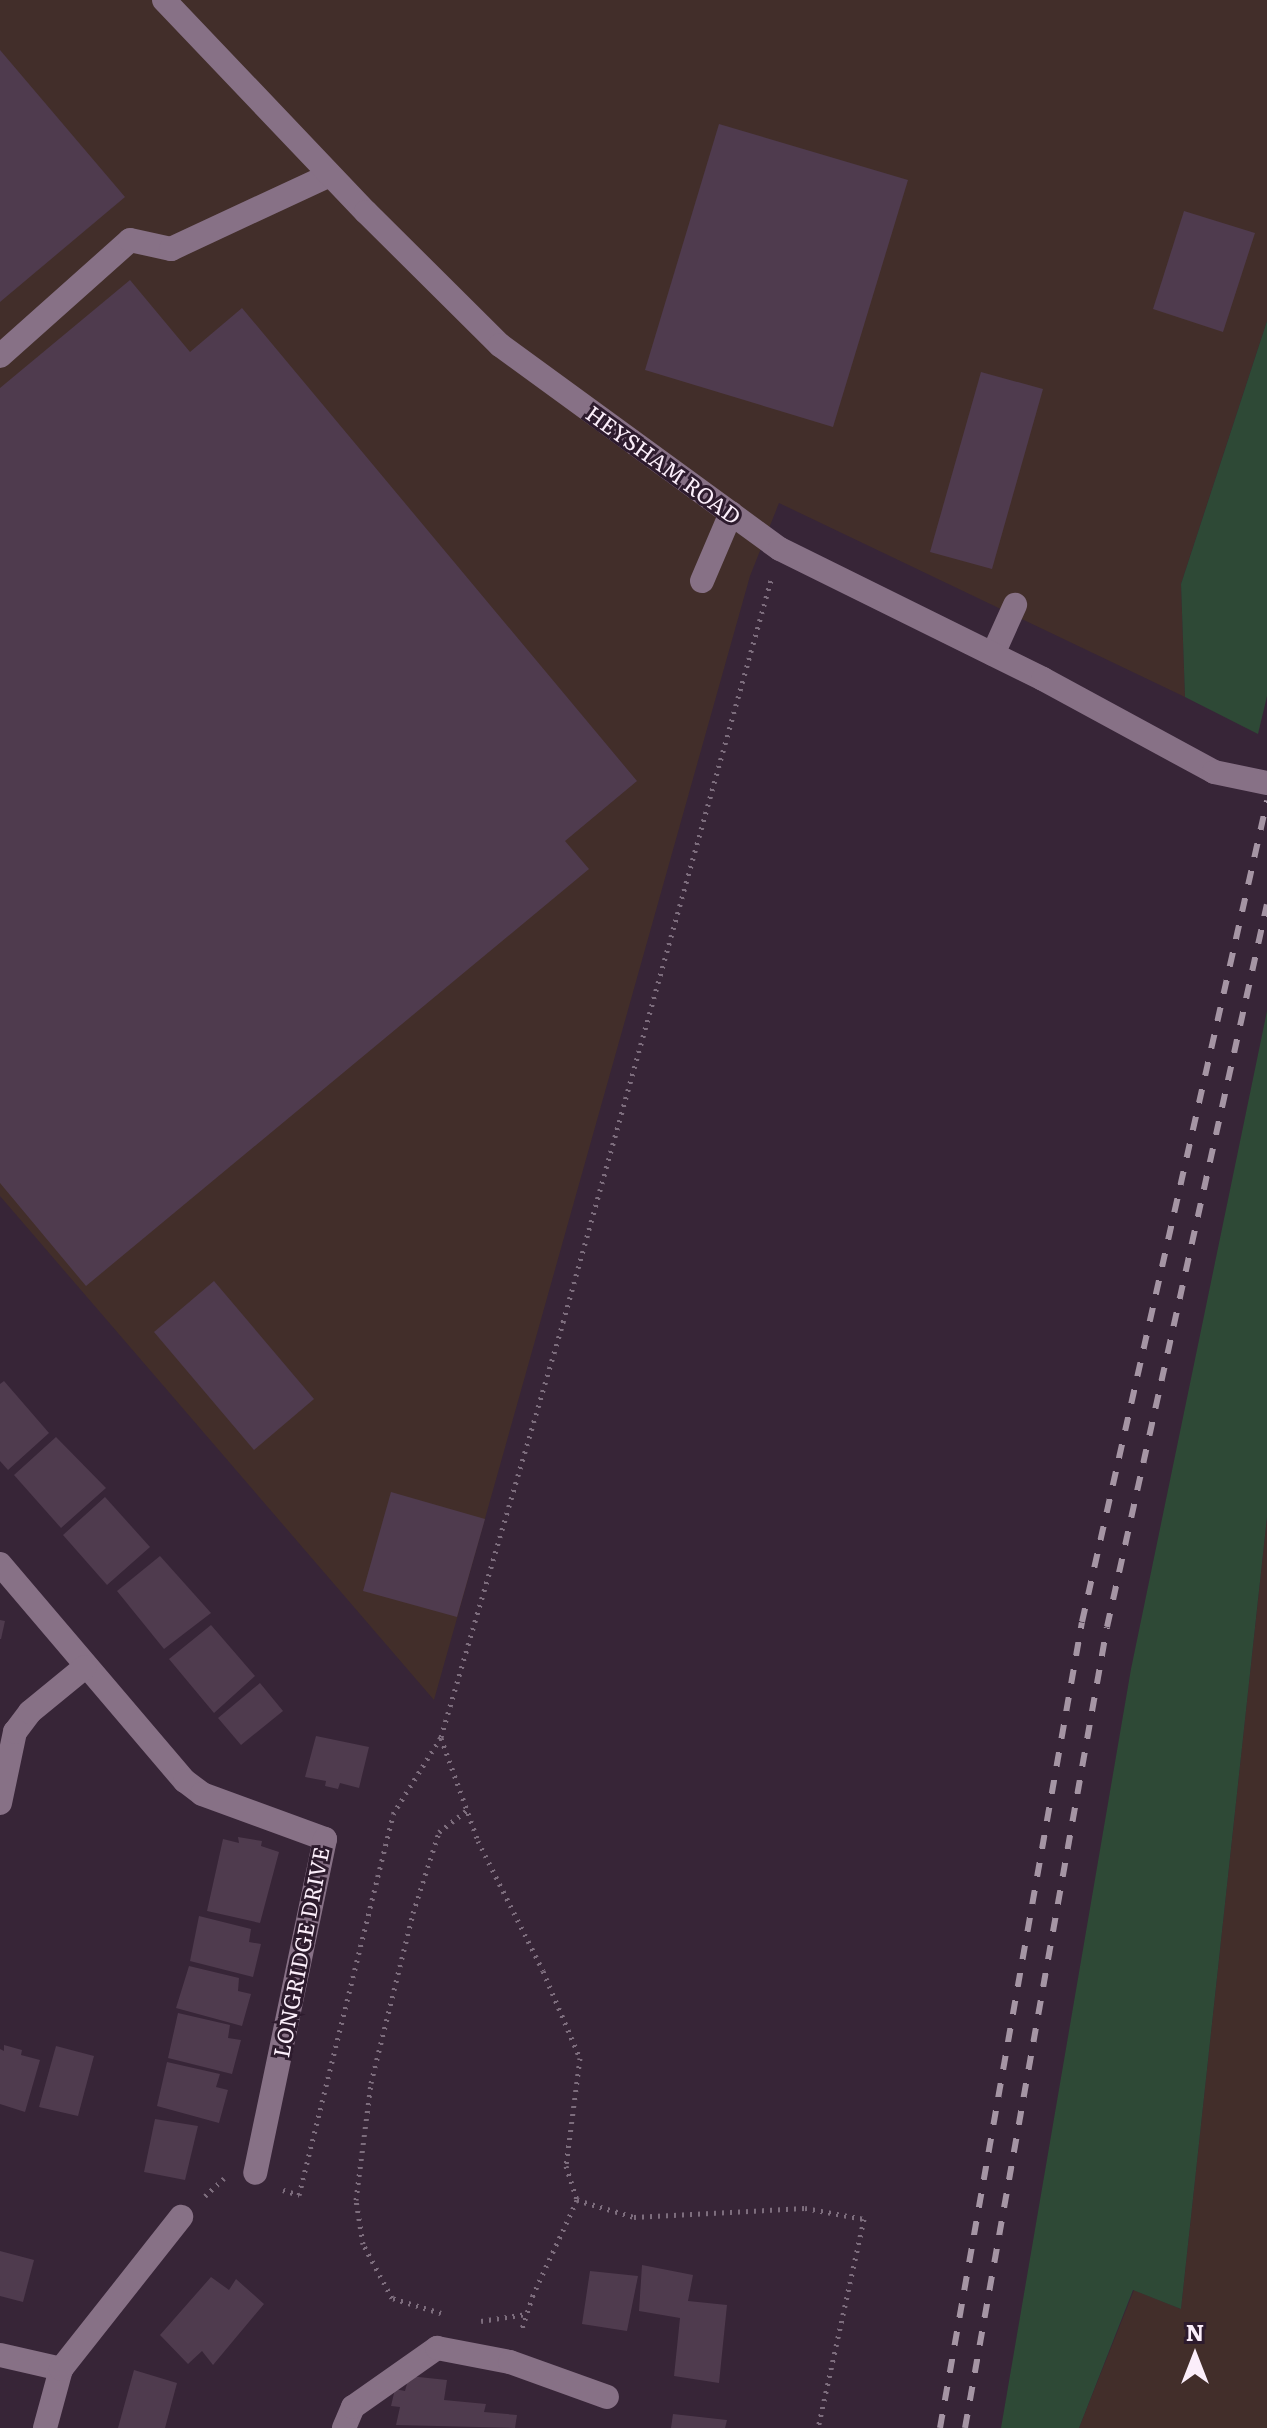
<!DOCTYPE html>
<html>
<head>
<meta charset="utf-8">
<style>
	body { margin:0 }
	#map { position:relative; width:1267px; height:2428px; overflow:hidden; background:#372537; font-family:Literata,serif }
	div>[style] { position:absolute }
	.industrial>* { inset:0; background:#422e2a }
	.green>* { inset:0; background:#2e4936 }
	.building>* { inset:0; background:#4f3b4e }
	.path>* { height:5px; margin-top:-2.5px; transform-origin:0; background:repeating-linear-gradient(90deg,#7d6d7d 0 2px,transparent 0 8px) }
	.lane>* { height:24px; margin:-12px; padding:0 12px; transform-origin:12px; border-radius:12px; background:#877186 }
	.street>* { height:24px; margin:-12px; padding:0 12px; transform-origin:12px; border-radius:12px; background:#877186 }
	.rail>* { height:6px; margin-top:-3px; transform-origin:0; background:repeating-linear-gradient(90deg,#a595a4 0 14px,transparent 0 28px) }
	span { translate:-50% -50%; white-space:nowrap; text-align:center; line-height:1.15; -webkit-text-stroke:6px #2d1b2d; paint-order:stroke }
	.street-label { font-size:22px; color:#fbeefa }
	.north { position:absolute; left:1155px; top:2316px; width:80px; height:80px; -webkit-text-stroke:6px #2d1b2d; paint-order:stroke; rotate:0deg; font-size:22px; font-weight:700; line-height:32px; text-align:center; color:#fbeefa }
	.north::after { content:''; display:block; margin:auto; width:28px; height:36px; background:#fbeefa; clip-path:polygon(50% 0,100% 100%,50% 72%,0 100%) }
</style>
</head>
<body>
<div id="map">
	<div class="industrial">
		<i style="clip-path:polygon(0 0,1267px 0,1267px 321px,1181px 584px,1185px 697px,779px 503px,750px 576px,434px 1700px,0 1196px)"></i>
		<i style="clip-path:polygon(1267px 1517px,1267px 2428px,1079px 2428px,1134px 2290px,1181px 2309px)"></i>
	</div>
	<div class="green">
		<i style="clip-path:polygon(1267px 321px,1267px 696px,1258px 734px,1185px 697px,1181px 584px)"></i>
		<i style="clip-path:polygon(1267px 1011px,1267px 1517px,1181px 2309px,1133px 2290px,1079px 2428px,1001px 2428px,1131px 1669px)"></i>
	</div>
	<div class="building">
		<i style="clip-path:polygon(0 50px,125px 197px,0 302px)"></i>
		<i style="clip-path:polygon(719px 124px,908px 180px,833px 427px,645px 370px)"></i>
		<i style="clip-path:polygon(1184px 211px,1255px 233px,1223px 332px,1153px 309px)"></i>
		<i style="clip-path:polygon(130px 280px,190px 352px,242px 308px,637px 781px,565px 841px,589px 869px,86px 1286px,0 1183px,0 388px)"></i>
		<i style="clip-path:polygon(981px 372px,1043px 389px,992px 569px,930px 552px)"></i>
		<i style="clip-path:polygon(214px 1281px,314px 1399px,254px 1450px,154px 1332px)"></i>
		<i style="clip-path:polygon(4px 1381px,49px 1433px,8px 1470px,0 1461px,0 1384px)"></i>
		<i style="clip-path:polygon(56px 1437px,106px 1488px,61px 1528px,14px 1475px)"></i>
		<i style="clip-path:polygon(391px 1492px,485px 1519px,457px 1617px,363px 1591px)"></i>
		<i style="clip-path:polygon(105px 1497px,150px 1547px,107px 1585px,63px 1535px)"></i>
		<i style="clip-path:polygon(160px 1556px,211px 1613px,164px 1649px,117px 1591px)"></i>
		<i style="clip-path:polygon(0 1620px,5px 1621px,1px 1639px,0 1639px)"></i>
		<i style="clip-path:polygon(211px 1625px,255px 1676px,214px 1713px,169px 1659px)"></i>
		<i style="clip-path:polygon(260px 1683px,283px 1711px,241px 1745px,218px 1718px)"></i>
		<i style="clip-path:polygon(316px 1736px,369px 1747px,359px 1788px,340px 1783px,338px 1789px,325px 1786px,326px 1781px,305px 1777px)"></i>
		<i style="clip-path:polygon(238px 1837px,262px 1841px,261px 1846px,279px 1852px,260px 1923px,207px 1911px,223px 1839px,239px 1843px)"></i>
		<i style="clip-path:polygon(199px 1916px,251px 1929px,249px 1942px,261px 1944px,253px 1977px,190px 1961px)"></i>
		<i style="clip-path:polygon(189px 1966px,239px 1978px,238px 1991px,251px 1994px,242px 2026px,176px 2008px)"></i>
		<i style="clip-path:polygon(178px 2013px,230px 2025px,228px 2038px,241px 2040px,232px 2074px,168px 2058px)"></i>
		<i style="clip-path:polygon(4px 2045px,22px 2050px,21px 2055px,40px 2060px,25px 2112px,0 2104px,0 2049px,4px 2051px)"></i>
		<i style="clip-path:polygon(56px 2046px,94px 2056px,78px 2116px,39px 2107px)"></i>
		<i style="clip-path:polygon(167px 2062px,220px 2074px,216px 2087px,228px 2090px,219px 2123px,157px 2106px)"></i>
		<i style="clip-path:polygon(155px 2119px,198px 2126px,185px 2180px,144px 2172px)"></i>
		<i style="clip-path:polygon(0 2251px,34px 2260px,23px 2302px,0 2296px)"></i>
		<i style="clip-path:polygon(642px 2265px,693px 2275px,688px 2301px,727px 2305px,719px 2383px,674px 2376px,680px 2318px,639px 2311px)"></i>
		<i style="clip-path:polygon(590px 2271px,638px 2276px,627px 2331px,582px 2324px)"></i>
		<i style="clip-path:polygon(211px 2277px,229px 2290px,236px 2279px,264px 2304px,213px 2365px,202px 2351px,188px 2364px,160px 2335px)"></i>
		<i style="clip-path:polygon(134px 2370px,177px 2383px,165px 2428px,118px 2428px)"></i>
		<i style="clip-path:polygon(409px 2376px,447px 2380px,444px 2400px,486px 2404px,484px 2412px,517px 2415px,515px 2428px,396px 2425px,400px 2407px,391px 2406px,395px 2389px,405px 2391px)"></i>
		<i style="clip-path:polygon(673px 2414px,727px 2420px,725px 2428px,671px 2428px)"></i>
	</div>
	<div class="path">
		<i style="left:441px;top:1738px;width:109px;rotate:70.2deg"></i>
		<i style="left:478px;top:1841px;width:145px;rotate:63.4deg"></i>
		<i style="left:543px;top:1971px;width:95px;rotate:67deg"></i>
		<i style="left:580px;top:2058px;width:109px;rotate:97.4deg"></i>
		<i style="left:566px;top:2166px;width:36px;rotate:72deg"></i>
		<i style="left:577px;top:2200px;width:105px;rotate:114.9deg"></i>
		<i style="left:533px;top:2295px;width:39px;rotate:108deg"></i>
		<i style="left:283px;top:2190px;width:17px;rotate:17deg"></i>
		<i style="left:299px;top:2195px;width:392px;rotate:-76.1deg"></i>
		<i style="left:393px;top:1814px;width:91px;rotate:-58.1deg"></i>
		<i style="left:441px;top:1737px;width:433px;rotate:-73.6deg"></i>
		<i style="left:563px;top:1322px;width:771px;rotate:-74.34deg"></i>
		<i style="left:205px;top:2196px;width:26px;rotate:-43deg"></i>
		<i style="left:577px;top:2200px;width:59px;rotate:16.6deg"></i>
		<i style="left:634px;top:2217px;width:171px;rotate:-3deg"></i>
		<i style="left:805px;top:2208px;width:60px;rotate:10.6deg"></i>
		<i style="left:864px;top:2219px;width:214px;rotate:102.4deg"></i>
		<i style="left:441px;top:2313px;width:51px;rotate:-163deg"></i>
		<i style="left:392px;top:2298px;width:61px;rotate:-118.2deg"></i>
		<i style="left:363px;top:2244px;width:45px;rotate:-99deg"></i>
		<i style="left:356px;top:2200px;width:118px;rotate:-82.7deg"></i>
		<i style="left:371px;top:2083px;width:175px;rotate:-76.1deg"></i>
		<i style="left:413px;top:1913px;width:85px;rotate:-72.2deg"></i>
		<i style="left:439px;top:1832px;width:36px;rotate:-38deg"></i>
		<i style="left:481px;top:2321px;width:47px;rotate:-8.7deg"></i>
	</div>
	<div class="lane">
		<i style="left:0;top:356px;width:174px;rotate:-41.7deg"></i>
		<i style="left:130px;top:240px;width:42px;rotate:12.4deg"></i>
		<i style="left:171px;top:249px;width:175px;rotate:-25deg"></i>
		<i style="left:702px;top:581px;width:74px;rotate:-66.9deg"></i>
		<i style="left:993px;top:654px;width:54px;rotate:-65.8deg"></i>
	</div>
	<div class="street">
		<i style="left:164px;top:0;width:293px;rotate:46.4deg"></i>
		<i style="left:366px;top:212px;width:189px;rotate:44.8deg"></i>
		<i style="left:500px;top:345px;width:346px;rotate:36.1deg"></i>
		<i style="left:780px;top:549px;width:293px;rotate:26.3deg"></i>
		<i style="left:1043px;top:679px;width:195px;rotate:28.5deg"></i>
		<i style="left:1214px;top:772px;width:54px;rotate:11.7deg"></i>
		<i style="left:0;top:1564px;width:285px;rotate:49.6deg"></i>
		<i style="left:185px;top:1781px;width:21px;rotate:37deg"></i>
		<i style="left:202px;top:1794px;width:131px;rotate:20.1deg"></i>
		<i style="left:325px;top:1839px;width:341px;rotate:101.8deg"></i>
		<i style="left:0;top:1803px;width:73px;rotate:-78.1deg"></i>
		<i style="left:15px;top:1732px;width:25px;rotate:-53deg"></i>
		<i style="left:30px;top:1712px;width:71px;rotate:-39.3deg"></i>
		<i style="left:0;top:2355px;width:63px;rotate:12.9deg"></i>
		<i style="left:45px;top:2428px;width:61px;rotate:-74.8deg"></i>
		<i style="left:61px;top:2369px;width:194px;rotate:-51.7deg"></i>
		<i style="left:344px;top:2428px;width:23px;rotate:-67deg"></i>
		<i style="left:353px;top:2407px;width:103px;rotate:-35.1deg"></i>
		<i style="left:437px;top:2348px;width:74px;rotate:10.9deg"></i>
		<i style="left:510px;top:2362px;width:103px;rotate:19.8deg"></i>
	</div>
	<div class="rail">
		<i style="left:940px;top:2428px;width:818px;rotate:-80.01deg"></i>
		<i style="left:1082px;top:1622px;width:842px;rotate:-77.3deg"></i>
		<i style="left:965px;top:2428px;width:813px;rotate:-79.95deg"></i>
		<i style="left:1107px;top:1627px;width:740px;rotate:-77.52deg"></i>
	</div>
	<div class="street-label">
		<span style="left:664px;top:464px;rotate:36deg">HEYSHAM ROAD</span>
		<span style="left:300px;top:1952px;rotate:-79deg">LONGRIDGE DRIVE</span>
	</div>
	<div class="north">N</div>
</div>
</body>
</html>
